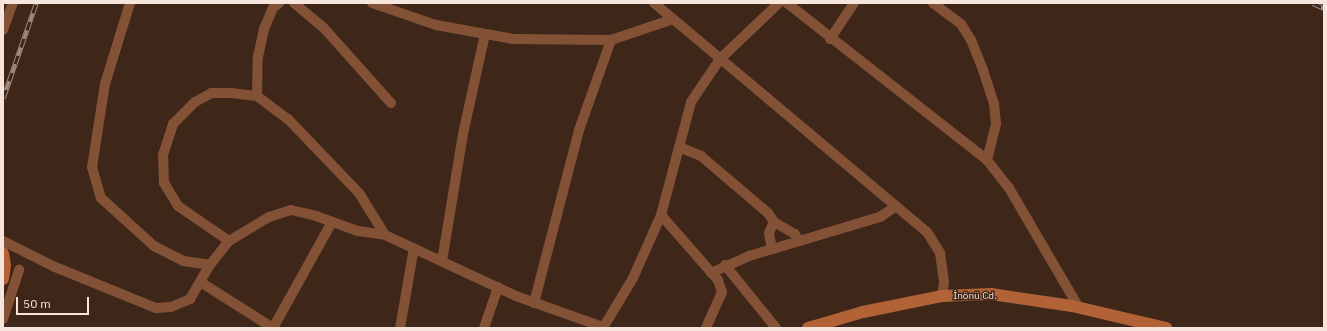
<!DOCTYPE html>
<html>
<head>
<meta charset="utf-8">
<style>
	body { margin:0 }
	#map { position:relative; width:1327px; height:331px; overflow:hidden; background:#3e2619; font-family:"IBM Plex Sans",sans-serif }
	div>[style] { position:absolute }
	.street>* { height:10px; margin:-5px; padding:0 5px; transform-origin:5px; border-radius:5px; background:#825136 }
	.secondary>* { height:12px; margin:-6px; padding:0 6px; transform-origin:6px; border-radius:6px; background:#b16337 }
	.rail>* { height:4.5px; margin-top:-2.25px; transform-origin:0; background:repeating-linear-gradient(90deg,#3e2619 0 9px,#9e8a7f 0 18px); box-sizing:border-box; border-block:1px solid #9e8a7f }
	span { translate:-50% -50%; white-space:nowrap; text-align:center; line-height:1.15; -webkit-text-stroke:3px #3e2619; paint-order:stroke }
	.street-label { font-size:10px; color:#f6e5dd }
	.frame { position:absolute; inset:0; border:4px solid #f6e5dd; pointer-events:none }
	.scale { position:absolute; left:16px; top:297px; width:73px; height:18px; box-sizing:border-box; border:2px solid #f6e5dd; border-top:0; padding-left:5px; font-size:12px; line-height:14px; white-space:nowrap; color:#f6e5dd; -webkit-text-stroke:3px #3e2619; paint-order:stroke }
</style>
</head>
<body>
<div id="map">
	<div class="street">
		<i style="left:130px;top:3px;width:85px;rotate:107.2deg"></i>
		<i style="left:105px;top:84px;width:84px;rotate:98.9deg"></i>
		<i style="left:92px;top:167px;width:32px;rotate:74deg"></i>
		<i style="left:101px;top:198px;width:72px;rotate:42.2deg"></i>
		<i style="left:154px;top:246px;width:33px;rotate:27deg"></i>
		<i style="left:183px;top:261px;width:27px;rotate:8deg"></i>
		<i style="left:294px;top:3px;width:38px;rotate:40deg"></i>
		<i style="left:323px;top:27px;width:102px;rotate:48.2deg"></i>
		<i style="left:372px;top:3px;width:68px;rotate:19deg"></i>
		<i style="left:436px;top:25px;width:78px;rotate:10.3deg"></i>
		<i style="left:513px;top:39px;width:98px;rotate:0.6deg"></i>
		<i style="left:611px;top:40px;width:65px;rotate:-18.7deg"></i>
		<i style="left:654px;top:3px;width:356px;rotate:40deg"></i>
		<i style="left:927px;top:232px;width:25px;rotate:58deg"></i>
		<i style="left:940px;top:253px;width:29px;rotate:82deg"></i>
		<i style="left:944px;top:282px;width:14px;rotate:98deg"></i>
		<i style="left:787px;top:3px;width:254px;rotate:38.1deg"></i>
		<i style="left:987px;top:160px;width:36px;rotate:52deg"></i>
		<i style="left:1009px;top:188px;width:139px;rotate:59.7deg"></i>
		<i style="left:933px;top:3px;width:35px;rotate:37deg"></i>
		<i style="left:961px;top:24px;width:19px;rotate:58deg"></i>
		<i style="left:971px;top:40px;width:32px;rotate:68deg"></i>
		<i style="left:983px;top:70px;width:36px;rotate:72deg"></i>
		<i style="left:994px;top:104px;width:20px;rotate:84deg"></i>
		<i style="left:996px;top:124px;width:37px;rotate:104deg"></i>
		<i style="left:3px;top:30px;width:29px;rotate:-70deg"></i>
		<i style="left:830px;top:39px;width:43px;rotate:-56.3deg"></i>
		<i style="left:257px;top:96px;width:39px;rotate:-89deg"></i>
		<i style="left:258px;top:57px;width:29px;rotate:-78deg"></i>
		<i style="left:264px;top:29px;width:23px;rotate:-67deg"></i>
		<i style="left:273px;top:8px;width:8px;rotate:-40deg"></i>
		<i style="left:679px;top:147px;width:24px;rotate:22deg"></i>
		<i style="left:701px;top:156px;width:88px;rotate:40.4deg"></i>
		<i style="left:768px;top:213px;width:11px;rotate:56deg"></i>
		<i style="left:774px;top:222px;width:24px;rotate:30deg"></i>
		<i style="left:795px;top:234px;width:7px;rotate:63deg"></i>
		<i style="left:661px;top:215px;width:86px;rotate:48.8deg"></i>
		<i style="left:718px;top:280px;width:13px;rotate:72deg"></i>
		<i style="left:722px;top:292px;width:39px;rotate:114deg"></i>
		<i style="left:3px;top:241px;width:58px;rotate:26.6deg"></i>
		<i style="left:55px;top:267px;width:109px;rotate:22.1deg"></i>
		<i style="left:156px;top:308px;width:15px;rotate:-4deg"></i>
		<i style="left:171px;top:307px;width:21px;rotate:-23deg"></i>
		<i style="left:190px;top:299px;width:39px;rotate:-60deg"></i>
		<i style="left:210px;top:265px;width:31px;rotate:-52deg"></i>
		<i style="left:229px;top:241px;width:47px;rotate:-31deg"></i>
		<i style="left:269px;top:217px;width:23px;rotate:-18deg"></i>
		<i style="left:291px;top:210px;width:26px;rotate:13deg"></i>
		<i style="left:316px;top:216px;width:45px;rotate:19.7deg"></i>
		<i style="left:358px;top:231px;width:27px;rotate:8deg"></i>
		<i style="left:229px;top:241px;width:62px;rotate:-145.5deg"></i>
		<i style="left:178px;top:206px;width:27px;rotate:-121deg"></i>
		<i style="left:164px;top:183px;width:28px;rotate:-92deg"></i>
		<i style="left:163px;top:155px;width:33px;rotate:-72deg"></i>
		<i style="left:173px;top:124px;width:31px;rotate:-45deg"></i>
		<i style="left:195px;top:102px;width:18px;rotate:-29deg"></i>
		<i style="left:211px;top:93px;width:20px"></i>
		<i style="left:231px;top:93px;width:26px;rotate:7deg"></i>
		<i style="left:257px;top:96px;width:39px;rotate:37deg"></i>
		<i style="left:288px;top:119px;width:103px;rotate:46.2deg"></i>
		<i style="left:359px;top:193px;width:49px;rotate:58.2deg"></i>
		<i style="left:385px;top:235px;width:145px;rotate:25deg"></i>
		<i style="left:516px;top:296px;width:92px;rotate:19.6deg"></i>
		<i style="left:772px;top:249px;width:16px;rotate:-101deg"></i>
		<i style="left:769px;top:233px;width:12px;rotate:-66deg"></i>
		<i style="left:442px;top:261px;width:129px;rotate:-80.6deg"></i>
		<i style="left:463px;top:134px;width:102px;rotate:-77.6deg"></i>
		<i style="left:725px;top:265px;width:81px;rotate:51deg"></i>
		<i style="left:711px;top:273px;width:42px;rotate:-24.1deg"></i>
		<i style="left:749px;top:256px;width:137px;rotate:-16.6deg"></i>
		<i style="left:880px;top:217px;width:18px;rotate:-34deg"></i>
		<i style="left:202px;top:283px;width:84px;rotate:32.4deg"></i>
		<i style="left:534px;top:303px;width:179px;rotate:-75.4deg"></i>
		<i style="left:579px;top:130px;width:96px;rotate:-70.4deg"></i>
		<i style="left:3px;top:319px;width:52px;rotate:-71.9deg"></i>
		<i style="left:273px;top:328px;width:121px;rotate:-60.9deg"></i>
		<i style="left:400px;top:328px;width:81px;rotate:-80.1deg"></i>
		<i style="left:484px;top:328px;width:43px;rotate:-71.1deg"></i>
		<i style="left:603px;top:328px;width:58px;rotate:-59deg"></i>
		<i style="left:633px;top:278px;width:69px;rotate:-66deg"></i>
		<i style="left:661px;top:215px;width:117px;rotate:-75.1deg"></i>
		<i style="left:691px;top:102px;width:52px;rotate:-56deg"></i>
		<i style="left:720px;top:59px;width:81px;rotate:-43.5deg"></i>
	</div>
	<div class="secondary">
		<i style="left:3px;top:253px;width:12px;rotate:81deg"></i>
		<i style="left:5px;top:265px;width:14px;rotate:98deg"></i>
		<i style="left:808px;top:328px;width:57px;rotate:-16.2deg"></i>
		<i style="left:863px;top:312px;width:81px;rotate:-11.4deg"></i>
		<i style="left:942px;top:296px;width:49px;rotate:-2.3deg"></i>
		<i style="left:991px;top:294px;width:82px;rotate:8.4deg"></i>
		<i style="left:1072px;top:306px;width:97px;rotate:13.2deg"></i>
	</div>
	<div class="rail">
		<i style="left:1313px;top:3px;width:12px;rotate:24deg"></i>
		<i style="left:3px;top:98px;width:101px;rotate:-70.8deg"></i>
	</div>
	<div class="street-label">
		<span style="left:975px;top:296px">İnönü Cd.</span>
	</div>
	<div class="frame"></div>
	<div class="scale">50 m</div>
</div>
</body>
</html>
